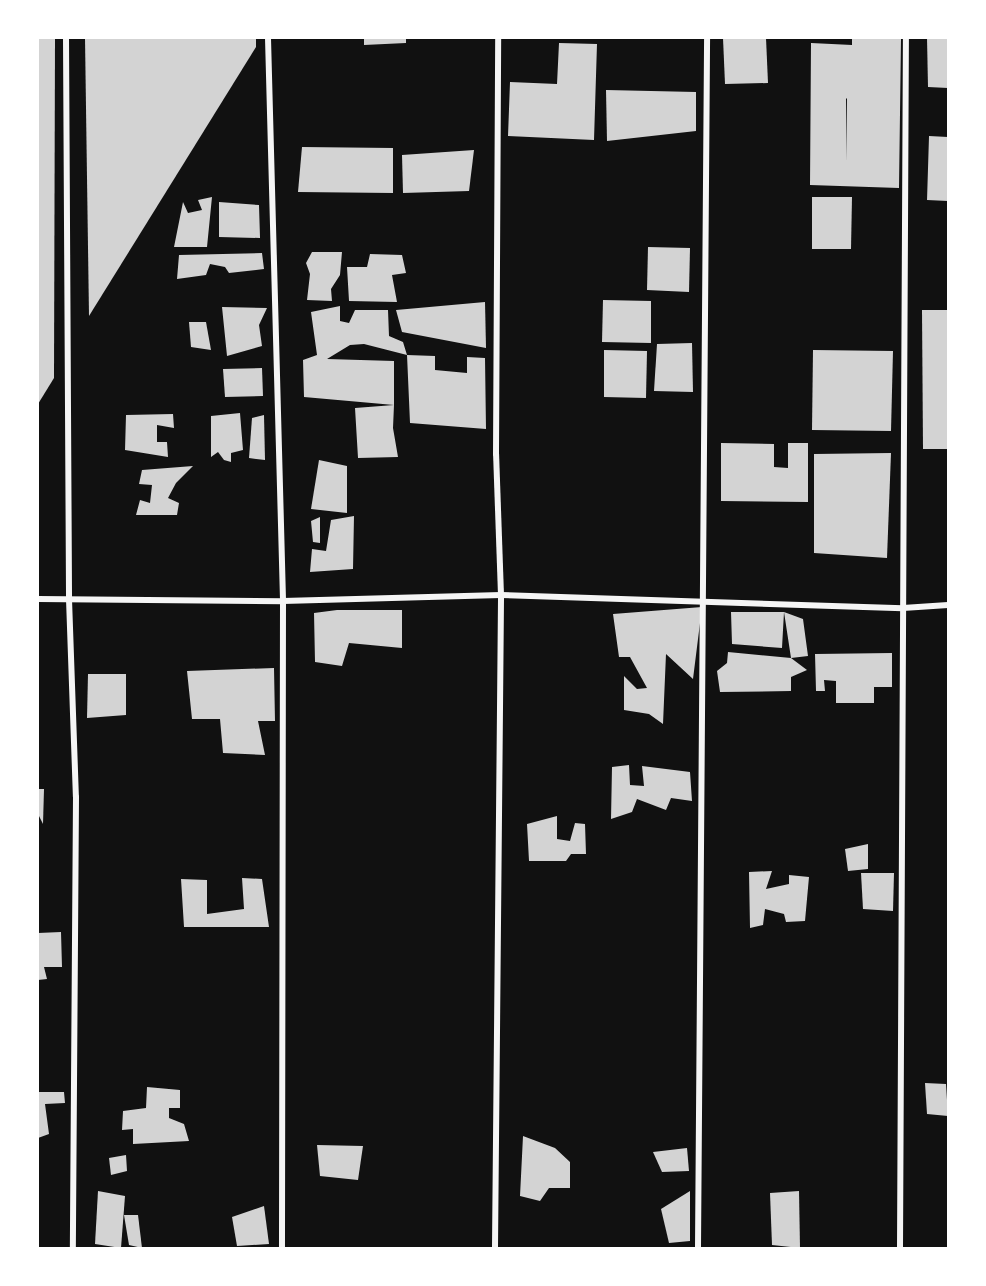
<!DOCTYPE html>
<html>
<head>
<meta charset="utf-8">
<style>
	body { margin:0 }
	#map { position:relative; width:986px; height:1286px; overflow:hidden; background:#111; font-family:"Titillium Web",sans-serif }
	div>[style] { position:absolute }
	.building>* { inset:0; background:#d3d3d3 }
	.minor>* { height:6px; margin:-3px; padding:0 3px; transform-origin:3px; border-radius:3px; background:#f5f5f5 }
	span { translate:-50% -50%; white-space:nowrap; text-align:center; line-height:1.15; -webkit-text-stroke:4.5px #fff; paint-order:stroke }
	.frame { position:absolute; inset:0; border:39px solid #fff; pointer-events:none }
</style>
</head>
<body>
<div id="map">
	<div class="building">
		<i style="clip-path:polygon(38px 38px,55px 38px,54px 378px,38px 404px)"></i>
		<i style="clip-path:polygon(85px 38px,256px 38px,256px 47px,89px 316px)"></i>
		<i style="clip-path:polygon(364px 38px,406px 38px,406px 43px,364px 45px)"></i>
		<i style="clip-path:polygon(723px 38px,766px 38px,768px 83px,725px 84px)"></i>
		<i style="clip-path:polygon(evenodd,852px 38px,901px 39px,899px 188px,810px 185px,811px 43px,852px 45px,852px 38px,847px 98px,846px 162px,846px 99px,847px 98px)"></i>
		<i style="clip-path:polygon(927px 38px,948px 38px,948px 88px,928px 87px)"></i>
		<i style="clip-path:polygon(559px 43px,597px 44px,594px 140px,508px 136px,510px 82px,557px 84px)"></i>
		<i style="clip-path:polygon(606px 90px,696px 92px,696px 131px,607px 141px)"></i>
		<i style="clip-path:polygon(929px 136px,948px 137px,948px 201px,927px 200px)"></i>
		<i style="clip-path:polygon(302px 147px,393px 148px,393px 193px,298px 192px)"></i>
		<i style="clip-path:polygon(474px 150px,469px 191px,403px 193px,402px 155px)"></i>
		<i style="clip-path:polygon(212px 197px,207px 247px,174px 247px,183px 202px,188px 213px,202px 210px,198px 200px)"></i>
		<i style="clip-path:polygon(812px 197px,852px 197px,851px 249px,812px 249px)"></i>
		<i style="clip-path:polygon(219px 202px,259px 205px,260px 238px,219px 237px)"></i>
		<i style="clip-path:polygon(648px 247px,690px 248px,689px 292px,647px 290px)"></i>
		<i style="clip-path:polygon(312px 252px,342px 252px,340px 275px,331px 289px,332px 301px,307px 300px,310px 274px,306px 263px)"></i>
		<i style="clip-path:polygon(262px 253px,264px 269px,229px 273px,225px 267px,210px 264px,206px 275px,177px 279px,179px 255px)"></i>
		<i style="clip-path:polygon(370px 254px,402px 255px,406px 273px,392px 275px,397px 302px,349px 301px,347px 267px,367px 267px)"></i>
		<i style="clip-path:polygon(603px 300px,651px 301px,651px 343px,602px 342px)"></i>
		<i style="clip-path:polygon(485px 302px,486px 348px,402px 332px,396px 310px)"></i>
		<i style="clip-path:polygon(340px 306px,340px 321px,349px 323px,355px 310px,388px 310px,389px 336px,403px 342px,407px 355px,364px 344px,350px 345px,327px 359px,394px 361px,394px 405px,393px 428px,398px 457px,358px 458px,355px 408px,394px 405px,304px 397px,303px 360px,317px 355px,311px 312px)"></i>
		<i style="clip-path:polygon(222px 307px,267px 308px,259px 325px,262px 346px,227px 356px)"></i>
		<i style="clip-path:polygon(922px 310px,948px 310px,948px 449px,923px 449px)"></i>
		<i style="clip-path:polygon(189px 322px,206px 322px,211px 350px,191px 347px)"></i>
		<i style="clip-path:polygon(692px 343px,693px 392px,654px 391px,657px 344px)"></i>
		<i style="clip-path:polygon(604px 350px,647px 351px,646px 398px,604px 397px)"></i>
		<i style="clip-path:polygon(813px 350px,893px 351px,891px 431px,812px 430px)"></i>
		<i style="clip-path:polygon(407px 355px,435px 356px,435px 370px,467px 373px,467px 357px,485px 358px,486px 429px,410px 423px)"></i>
		<i style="clip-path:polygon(262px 368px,263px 396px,225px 397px,223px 369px)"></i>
		<i style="clip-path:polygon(240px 413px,243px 450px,231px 453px,231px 462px,224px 460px,218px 452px,211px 457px,211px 416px)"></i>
		<i style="clip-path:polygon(173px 414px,174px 428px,157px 425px,157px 442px,167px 442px,168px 457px,125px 450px,126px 415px)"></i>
		<i style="clip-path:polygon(264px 415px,265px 460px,249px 458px,252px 418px)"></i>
		<i style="clip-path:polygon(721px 443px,774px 444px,774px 467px,788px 468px,788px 443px,808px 443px,808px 502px,721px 501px)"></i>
		<i style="clip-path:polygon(891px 453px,887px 558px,814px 553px,814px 454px)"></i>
		<i style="clip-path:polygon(319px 460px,347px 466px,347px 513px,311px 509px)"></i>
		<i style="clip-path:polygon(193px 466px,176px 483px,168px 498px,179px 503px,177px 515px,136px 515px,140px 500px,150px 503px,152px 485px,139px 484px,142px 470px)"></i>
		<i style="clip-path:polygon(354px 516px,353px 569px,310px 572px,312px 549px,326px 551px,331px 520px)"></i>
		<i style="clip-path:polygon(320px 517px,320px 543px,313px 542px,311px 521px)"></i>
		<i style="clip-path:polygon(702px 607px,693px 679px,666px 654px,663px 724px,649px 714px,624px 710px,624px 676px,637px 689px,647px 688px,630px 657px,619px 657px,613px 614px)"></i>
		<i style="clip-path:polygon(337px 610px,402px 610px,402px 648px,349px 643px,342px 666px,315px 662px,314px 613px)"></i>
		<i style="clip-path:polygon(731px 612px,784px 612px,803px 619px,808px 656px,791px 658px,807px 670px,791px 677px,791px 691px,720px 692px,717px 671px,727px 663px,728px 652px,791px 658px,784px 612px,782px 648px,732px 644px)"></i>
		<i style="clip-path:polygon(892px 653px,892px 687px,874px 687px,874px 703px,836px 703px,836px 681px,824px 680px,825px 691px,816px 691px,815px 654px)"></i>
		<i style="clip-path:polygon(274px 668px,275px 721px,258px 721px,265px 755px,223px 753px,220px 719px,192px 719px,187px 671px)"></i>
		<i style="clip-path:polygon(88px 674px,126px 674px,126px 715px,87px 718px)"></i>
		<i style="clip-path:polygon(629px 765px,630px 785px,644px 786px,642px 766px,690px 772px,692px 801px,671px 798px,666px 810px,637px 799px,632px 812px,611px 819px,612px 767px)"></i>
		<i style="clip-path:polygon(38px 789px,44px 789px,43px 824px,38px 814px)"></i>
		<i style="clip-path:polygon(557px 816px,557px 839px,570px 841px,575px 823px,585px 824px,586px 854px,571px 854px,566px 861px,529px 861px,527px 824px)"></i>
		<i style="clip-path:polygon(868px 844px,868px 869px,848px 871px,845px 849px)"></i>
		<i style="clip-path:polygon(772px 871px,766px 889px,789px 884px,789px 875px,809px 877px,805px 921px,786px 922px,784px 914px,765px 909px,763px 925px,750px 928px,749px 872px)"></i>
		<i style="clip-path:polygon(861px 873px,894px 873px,893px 911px,863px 909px)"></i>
		<i style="clip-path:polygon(242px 878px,262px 879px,269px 927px,184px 927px,181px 879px,207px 880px,207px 914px,244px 909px)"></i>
		<i style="clip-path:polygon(61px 932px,62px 967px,44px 967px,47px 979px,38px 980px,38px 933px)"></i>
		<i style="clip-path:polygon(925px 1083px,946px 1084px,948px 1116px,927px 1114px)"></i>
		<i style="clip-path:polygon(147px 1087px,180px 1090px,180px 1108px,169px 1108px,169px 1118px,184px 1124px,189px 1141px,133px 1144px,133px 1129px,122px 1130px,123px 1111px,146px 1108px)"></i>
		<i style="clip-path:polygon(38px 1092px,64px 1092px,65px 1103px,45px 1104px,49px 1134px,38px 1138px)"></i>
		<i style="clip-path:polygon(523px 1136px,555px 1148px,570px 1162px,570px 1188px,549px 1188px,540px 1201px,520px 1196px)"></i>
		<i style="clip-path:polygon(317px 1145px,363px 1146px,358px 1180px,320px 1176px)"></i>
		<i style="clip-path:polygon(687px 1148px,689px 1171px,662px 1172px,653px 1152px)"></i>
		<i style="clip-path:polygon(126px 1155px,127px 1171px,111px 1175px,109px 1158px)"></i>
		<i style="clip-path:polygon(98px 1191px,125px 1196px,121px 1248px,95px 1244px)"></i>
		<i style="clip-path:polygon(690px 1191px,690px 1241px,669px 1243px,661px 1209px)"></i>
		<i style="clip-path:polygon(799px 1191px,800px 1248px,772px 1245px,770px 1193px)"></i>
		<i style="clip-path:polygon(264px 1206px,269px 1244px,237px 1246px,232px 1217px)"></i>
		<i style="clip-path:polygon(124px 1215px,138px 1215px,142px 1248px,129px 1245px)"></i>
	</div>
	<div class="minor">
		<i style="left:66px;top:38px;width:561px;rotate:89.69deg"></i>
		<i style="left:69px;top:599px;width:198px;rotate:88deg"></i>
		<i style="left:76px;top:797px;width:451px;rotate:90.4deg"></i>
		<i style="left:268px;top:38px;width:563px;rotate:88.47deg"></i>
		<i style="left:283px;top:601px;width:647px;rotate:90.09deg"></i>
		<i style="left:38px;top:599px;width:245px;rotate:0.5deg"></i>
		<i style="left:283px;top:601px;width:218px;rotate:-1.6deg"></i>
		<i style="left:501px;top:595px;width:402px;rotate:1.9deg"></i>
		<i style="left:903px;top:608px;width:45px;rotate:-3.8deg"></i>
		<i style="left:495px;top:1248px;width:653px;rotate:-89.47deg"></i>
		<i style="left:501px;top:595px;width:141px;rotate:-92deg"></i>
		<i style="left:496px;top:454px;width:416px;rotate:-89.7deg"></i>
		<i style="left:698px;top:1248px;width:1210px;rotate:-89.57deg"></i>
		<i style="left:900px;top:1248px;width:1210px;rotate:-89.72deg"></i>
	</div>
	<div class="frame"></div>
</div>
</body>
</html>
